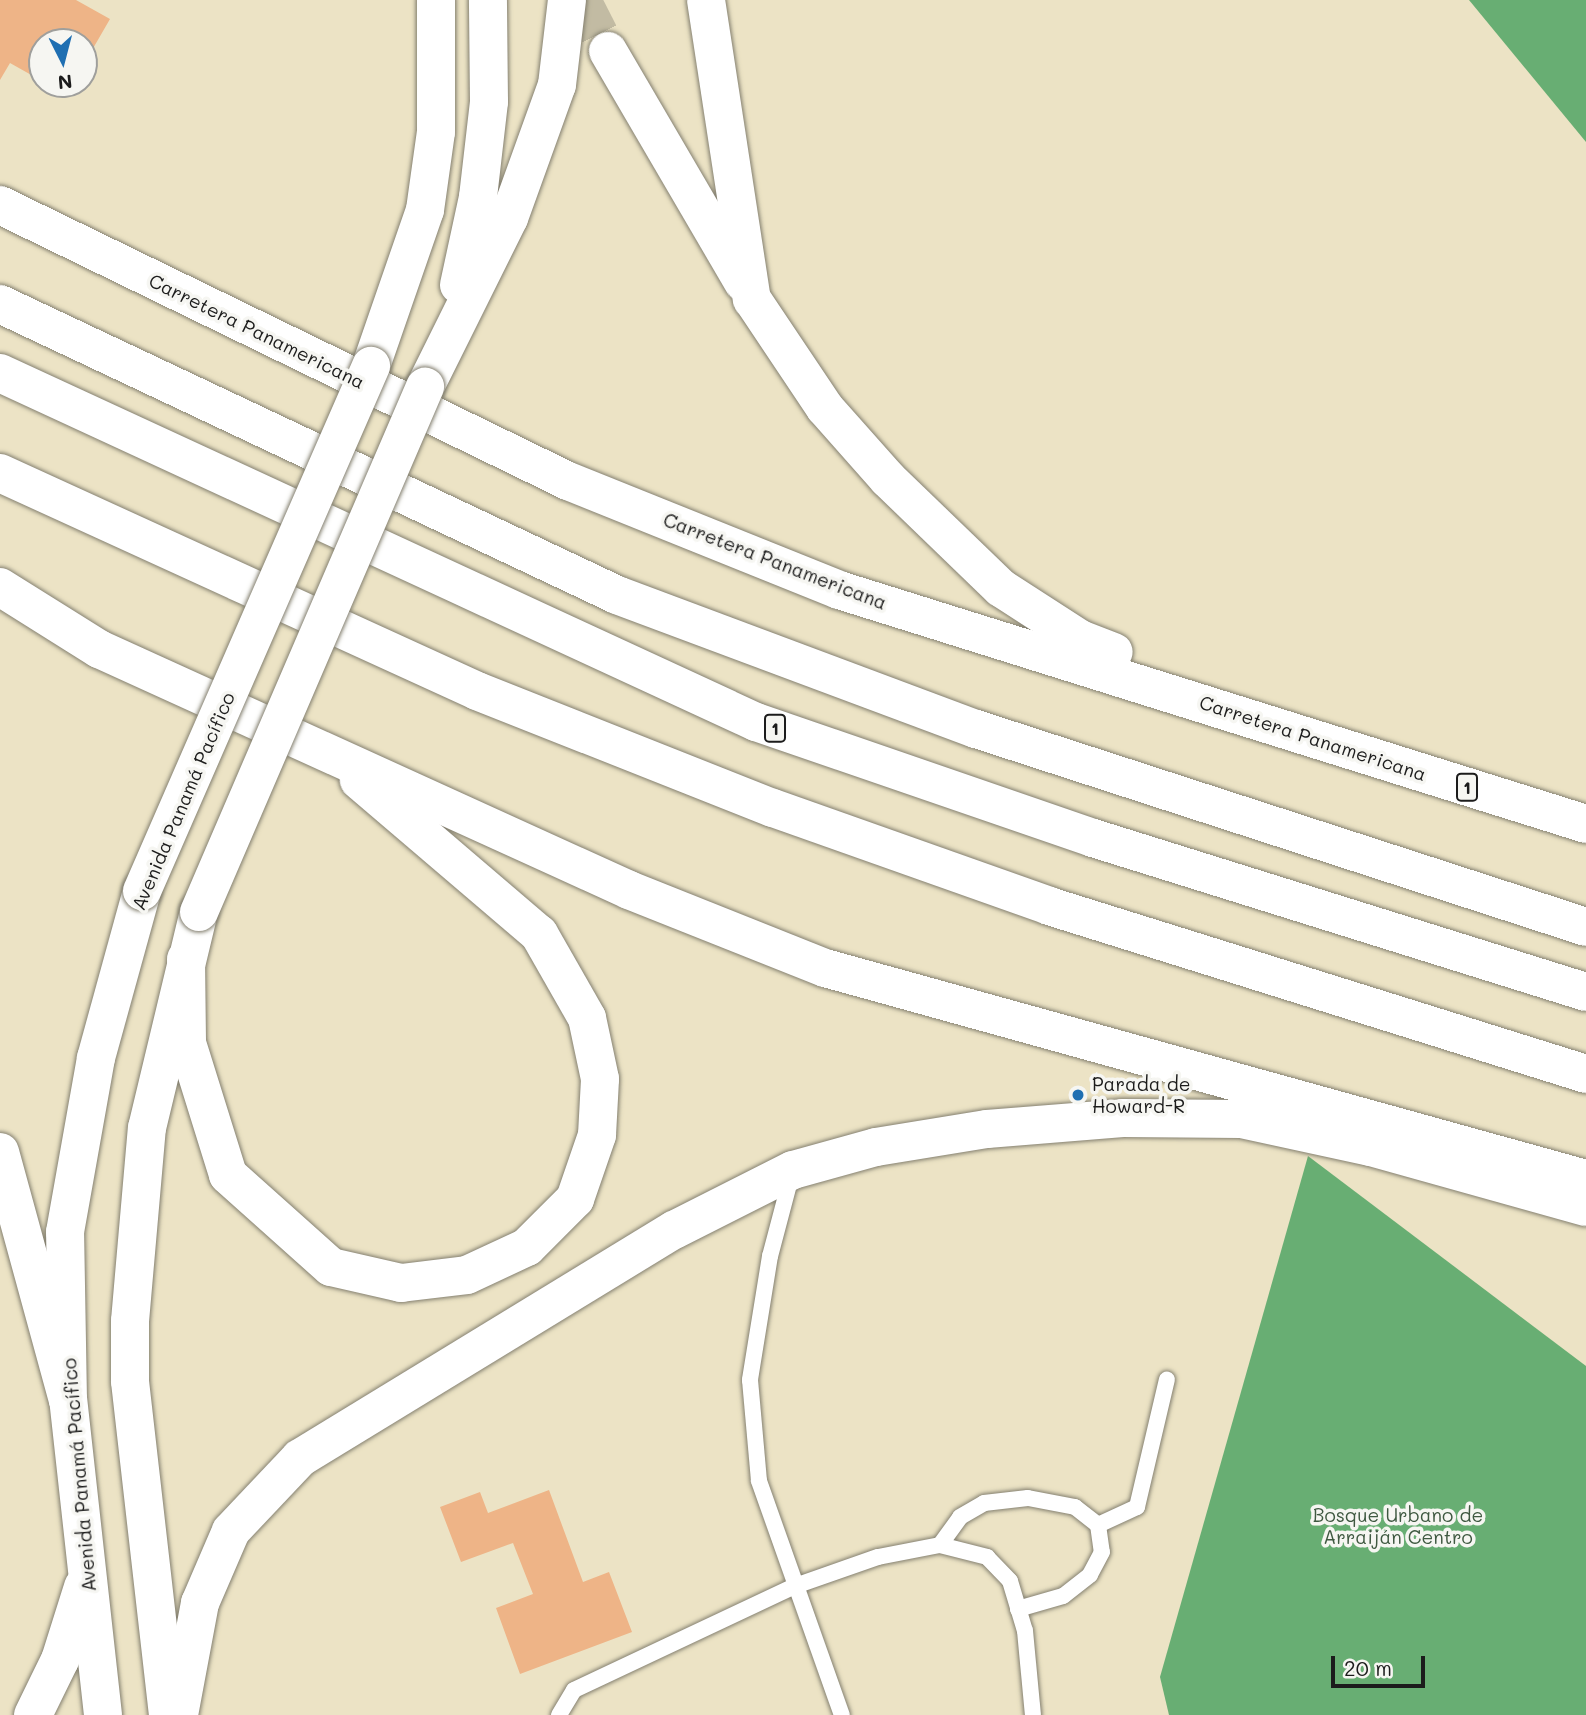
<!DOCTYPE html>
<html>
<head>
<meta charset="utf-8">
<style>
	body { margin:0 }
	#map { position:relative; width:1586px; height:1715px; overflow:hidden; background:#ece3c5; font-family:Mali,sans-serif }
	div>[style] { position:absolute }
	.forest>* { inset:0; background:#68ae73 }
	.building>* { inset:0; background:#eeb487 }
	.motorway-tunnel>* { height:38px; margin-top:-19px; transform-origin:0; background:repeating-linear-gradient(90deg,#c2bba3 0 38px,transparent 0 57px) }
	.roads { filter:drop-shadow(0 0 2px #848070) drop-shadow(0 0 2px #848070) }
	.service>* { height:16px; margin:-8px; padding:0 8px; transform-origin:8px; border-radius:8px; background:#fff }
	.secondary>* { height:38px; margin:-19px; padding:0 19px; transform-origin:19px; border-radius:19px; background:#fff }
	.motorway>* { height:38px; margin:-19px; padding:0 19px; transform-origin:19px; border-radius:19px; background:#fff }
	.bridges { filter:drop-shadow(0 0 2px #848070) drop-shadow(0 0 2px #848070) }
	.secondary-bridge>* { height:38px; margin:-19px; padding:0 19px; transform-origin:19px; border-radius:19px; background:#fff }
	.dots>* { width:19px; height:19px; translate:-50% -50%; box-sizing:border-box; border:4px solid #f6f6f2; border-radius:50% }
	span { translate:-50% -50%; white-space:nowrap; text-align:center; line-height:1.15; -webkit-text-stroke:7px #f6f6f2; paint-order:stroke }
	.shield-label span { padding:2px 5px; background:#f6f6f2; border:2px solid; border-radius:5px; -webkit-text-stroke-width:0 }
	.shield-label { font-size:18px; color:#1c1c1c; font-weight:700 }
	.street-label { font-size:19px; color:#1c1c1c }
	.poi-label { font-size:19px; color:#1c1c1c }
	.left { translate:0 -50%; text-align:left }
	.park-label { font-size:19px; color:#3f5941 }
	.north { position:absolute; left:28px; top:28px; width:70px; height:70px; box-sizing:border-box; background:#f6f6f2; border:2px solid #9f9f9c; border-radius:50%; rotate:174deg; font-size:19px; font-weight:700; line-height:28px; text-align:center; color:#1c1c1c }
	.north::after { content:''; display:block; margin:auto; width:24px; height:32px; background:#1f6fb2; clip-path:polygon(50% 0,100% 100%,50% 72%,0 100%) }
	.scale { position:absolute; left:1331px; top:1656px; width:94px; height:32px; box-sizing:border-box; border:4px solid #1c1c1c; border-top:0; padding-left:9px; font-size:21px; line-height:24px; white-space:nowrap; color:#1c1c1c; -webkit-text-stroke:5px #f6f6f2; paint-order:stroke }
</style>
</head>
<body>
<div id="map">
	<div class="forest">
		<i style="clip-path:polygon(1469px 0,1586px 0,1586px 142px)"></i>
		<i style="clip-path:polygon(1308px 1156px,1586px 1366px,1586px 1715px,1169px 1715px,1160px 1677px)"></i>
	</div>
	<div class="building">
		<i style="clip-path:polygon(0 0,76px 0,110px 19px,84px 64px,84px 42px,42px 42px,42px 81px,10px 63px,0 80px)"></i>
		<i style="clip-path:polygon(48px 84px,73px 84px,67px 95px)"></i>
		<i style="clip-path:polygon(549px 1490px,583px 1582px,609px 1572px,632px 1632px,520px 1674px,496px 1608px,533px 1594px,513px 1543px,461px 1562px,440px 1507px,480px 1492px,488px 1513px)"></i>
	</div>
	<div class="motorway-tunnel">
		<i style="left:582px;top:0;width:57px;rotate:63deg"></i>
	</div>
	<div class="roads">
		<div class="service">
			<i style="left:792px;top:1173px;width:86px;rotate:104.8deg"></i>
			<i style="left:770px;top:1256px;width:126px;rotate:99.2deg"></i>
			<i style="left:750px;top:1380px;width:101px;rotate:84.9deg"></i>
			<i style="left:759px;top:1481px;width:248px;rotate:70.5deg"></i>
			<i style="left:1098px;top:1525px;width:43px;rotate:-24.8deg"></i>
			<i style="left:1137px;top:1507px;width:131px;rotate:-76.8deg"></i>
			<i style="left:940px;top:1545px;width:34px;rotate:-54deg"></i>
			<i style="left:960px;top:1517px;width:28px;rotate:-30deg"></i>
			<i style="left:984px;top:1503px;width:44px;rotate:-6.5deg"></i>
			<i style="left:1028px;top:1498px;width:48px;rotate:10.8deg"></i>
			<i style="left:1075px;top:1507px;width:29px;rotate:38deg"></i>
			<i style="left:1098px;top:1525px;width:27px;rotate:82deg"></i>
			<i style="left:1102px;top:1552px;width:26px;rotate:118deg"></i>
			<i style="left:1090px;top:1575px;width:34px;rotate:142deg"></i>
			<i style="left:1063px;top:1596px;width:47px;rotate:163.9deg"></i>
			<i style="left:559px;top:1715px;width:29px;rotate:-59deg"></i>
			<i style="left:574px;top:1690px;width:244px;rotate:-25.2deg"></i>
			<i style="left:795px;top:1586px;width:88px;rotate:-19.3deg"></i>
			<i style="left:878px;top:1557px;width:63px;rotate:-11deg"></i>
			<i style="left:940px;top:1545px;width:49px;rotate:14.3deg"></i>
			<i style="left:987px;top:1557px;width:33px;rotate:46deg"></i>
			<i style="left:1010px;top:1581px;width:52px;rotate:73.3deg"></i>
			<i style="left:1025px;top:1631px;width:84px;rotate:84.6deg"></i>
		</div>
		<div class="secondary">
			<i style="left:459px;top:285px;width:90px;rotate:-77.8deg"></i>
			<i style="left:478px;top:197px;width:96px;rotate:-83.4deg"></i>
			<i style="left:489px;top:102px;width:102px;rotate:-90.6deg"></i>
			<i style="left:371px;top:366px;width:165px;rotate:-70.9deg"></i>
			<i style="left:425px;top:210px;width:79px;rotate:-82deg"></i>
			<i style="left:436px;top:132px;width:132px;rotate:-90deg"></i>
			<i style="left:425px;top:387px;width:189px;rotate:-63.6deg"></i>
			<i style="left:509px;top:218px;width:141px;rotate:-70.2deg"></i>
			<i style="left:557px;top:85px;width:86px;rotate:-83.3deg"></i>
			<i style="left:33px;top:1715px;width:61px;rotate:-63.9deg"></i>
			<i style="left:60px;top:1660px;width:77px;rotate:-72.5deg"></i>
			<i style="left:103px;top:1715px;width:317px;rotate:-96.3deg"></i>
			<i style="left:68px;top:1400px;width:168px;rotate:-91deg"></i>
			<i style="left:65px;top:1232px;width:177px;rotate:-79.9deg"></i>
			<i style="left:96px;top:1058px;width:173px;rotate:-74.6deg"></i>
			<i style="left:168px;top:1715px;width:336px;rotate:-96.5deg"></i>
			<i style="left:130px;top:1381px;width:60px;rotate:-90deg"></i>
			<i style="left:130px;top:1321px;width:194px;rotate:-85deg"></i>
			<i style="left:147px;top:1128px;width:222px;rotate:-76.5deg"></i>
		</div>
		<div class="motorway">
			<i style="left:706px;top:0;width:303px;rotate:81.3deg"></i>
			<i style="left:752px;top:299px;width:131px;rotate:56.2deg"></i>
			<i style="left:825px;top:408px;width:95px;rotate:48.4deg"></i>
			<i style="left:888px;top:479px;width:157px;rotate:44deg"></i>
			<i style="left:1001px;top:588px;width:94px;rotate:32.8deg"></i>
			<i style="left:1080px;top:639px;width:36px;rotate:21deg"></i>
			<i style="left:608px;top:51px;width:268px;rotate:59.7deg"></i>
			<i style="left:0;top:205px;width:632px;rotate:25.92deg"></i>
			<i style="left:568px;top:481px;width:292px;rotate:21.9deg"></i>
			<i style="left:839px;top:590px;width:783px;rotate:17.39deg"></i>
			<i style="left:0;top:304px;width:682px;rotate:25.25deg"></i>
			<i style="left:617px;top:595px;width:383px;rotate:20.5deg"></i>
			<i style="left:976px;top:729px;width:641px;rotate:17.98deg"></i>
			<i style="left:0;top:373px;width:833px;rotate:24.78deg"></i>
			<i style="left:756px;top:722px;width:356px;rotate:19deg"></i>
			<i style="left:1093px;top:838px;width:516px;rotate:17.35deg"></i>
			<i style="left:0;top:473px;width:524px;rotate:24.56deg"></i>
			<i style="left:477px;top:691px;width:318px;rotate:21.6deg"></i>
			<i style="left:773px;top:808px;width:293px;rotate:19.5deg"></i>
			<i style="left:1049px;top:906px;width:563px;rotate:17.37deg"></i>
			<i style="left:0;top:587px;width:117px;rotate:32.1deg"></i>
			<i style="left:99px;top:649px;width:582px;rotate:24.45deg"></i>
			<i style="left:629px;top:890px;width:211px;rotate:21.7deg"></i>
			<i style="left:825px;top:968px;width:790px;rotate:15.5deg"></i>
			<i style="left:186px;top:959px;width:84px;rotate:89.3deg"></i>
			<i style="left:187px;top:1043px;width:138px;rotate:72.7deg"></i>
			<i style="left:228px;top:1175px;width:138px;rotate:41.8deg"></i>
			<i style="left:331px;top:1267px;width:72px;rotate:12.9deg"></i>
			<i style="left:401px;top:1283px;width:66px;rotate:-6.9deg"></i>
			<i style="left:467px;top:1275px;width:66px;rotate:-25deg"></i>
			<i style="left:527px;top:1247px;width:68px;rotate:-45deg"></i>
			<i style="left:575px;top:1199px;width:68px;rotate:-71deg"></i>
			<i style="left:597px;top:1135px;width:56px;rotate:-86.9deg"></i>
			<i style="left:600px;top:1079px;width:62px;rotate:-102deg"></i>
			<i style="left:587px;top:1018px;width:97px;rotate:-119.7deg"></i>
			<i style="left:539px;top:934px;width:237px;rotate:-139.5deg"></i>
			<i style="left:0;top:1152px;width:257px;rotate:74.7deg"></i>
			<i style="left:179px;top:1715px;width:114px;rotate:-79.4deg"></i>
			<i style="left:200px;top:1603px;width:78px;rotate:-66.7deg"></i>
			<i style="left:231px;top:1531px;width:100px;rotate:-46.6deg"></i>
			<i style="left:300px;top:1458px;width:438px;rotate:-31.4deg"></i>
			<i style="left:674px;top:1230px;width:133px;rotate:-26.8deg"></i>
			<i style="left:793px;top:1170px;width:86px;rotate:-15.5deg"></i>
			<i style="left:876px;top:1147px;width:112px;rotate:-9.2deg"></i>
			<i style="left:987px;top:1129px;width:136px;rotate:-4.6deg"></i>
			<i style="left:1123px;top:1118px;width:118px;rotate:0.5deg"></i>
			<i style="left:1241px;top:1119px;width:133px;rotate:12.2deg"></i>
			<i style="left:1371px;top:1147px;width:223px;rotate:15.6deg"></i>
		</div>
	</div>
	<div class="bridges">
		<div class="secondary-bridge">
			<i style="left:142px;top:891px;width:573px;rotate:-66.43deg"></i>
			<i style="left:199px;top:912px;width:572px;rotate:-66.71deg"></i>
		</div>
	</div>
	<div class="dots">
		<i style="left:1078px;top:1095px;background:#1f6fb2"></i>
	</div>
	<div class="shield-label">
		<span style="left:775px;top:728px">1</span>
		<span style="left:1467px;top:787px">1</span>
	</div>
	<div class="street-label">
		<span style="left:257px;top:331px;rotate:26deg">Carretera Panamericana</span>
		<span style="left:775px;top:561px;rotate:21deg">Carretera Panamericana</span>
		<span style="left:1313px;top:738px;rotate:18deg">Carretera Panamericana</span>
		<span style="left:183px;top:801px;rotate:-67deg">Avenida Panamá Pacífico</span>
		<span style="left:79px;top:1475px;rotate:-95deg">Avenida Panamá Pacífico</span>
	</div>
	<div class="poi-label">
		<span class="left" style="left:1092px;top:1095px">Parada de<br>Howard-R</span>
	</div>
	<div class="park-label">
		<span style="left:1398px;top:1526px">Bosque Urbano de<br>Arraiján Centro</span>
	</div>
	<div class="north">N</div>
	<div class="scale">20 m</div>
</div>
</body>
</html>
